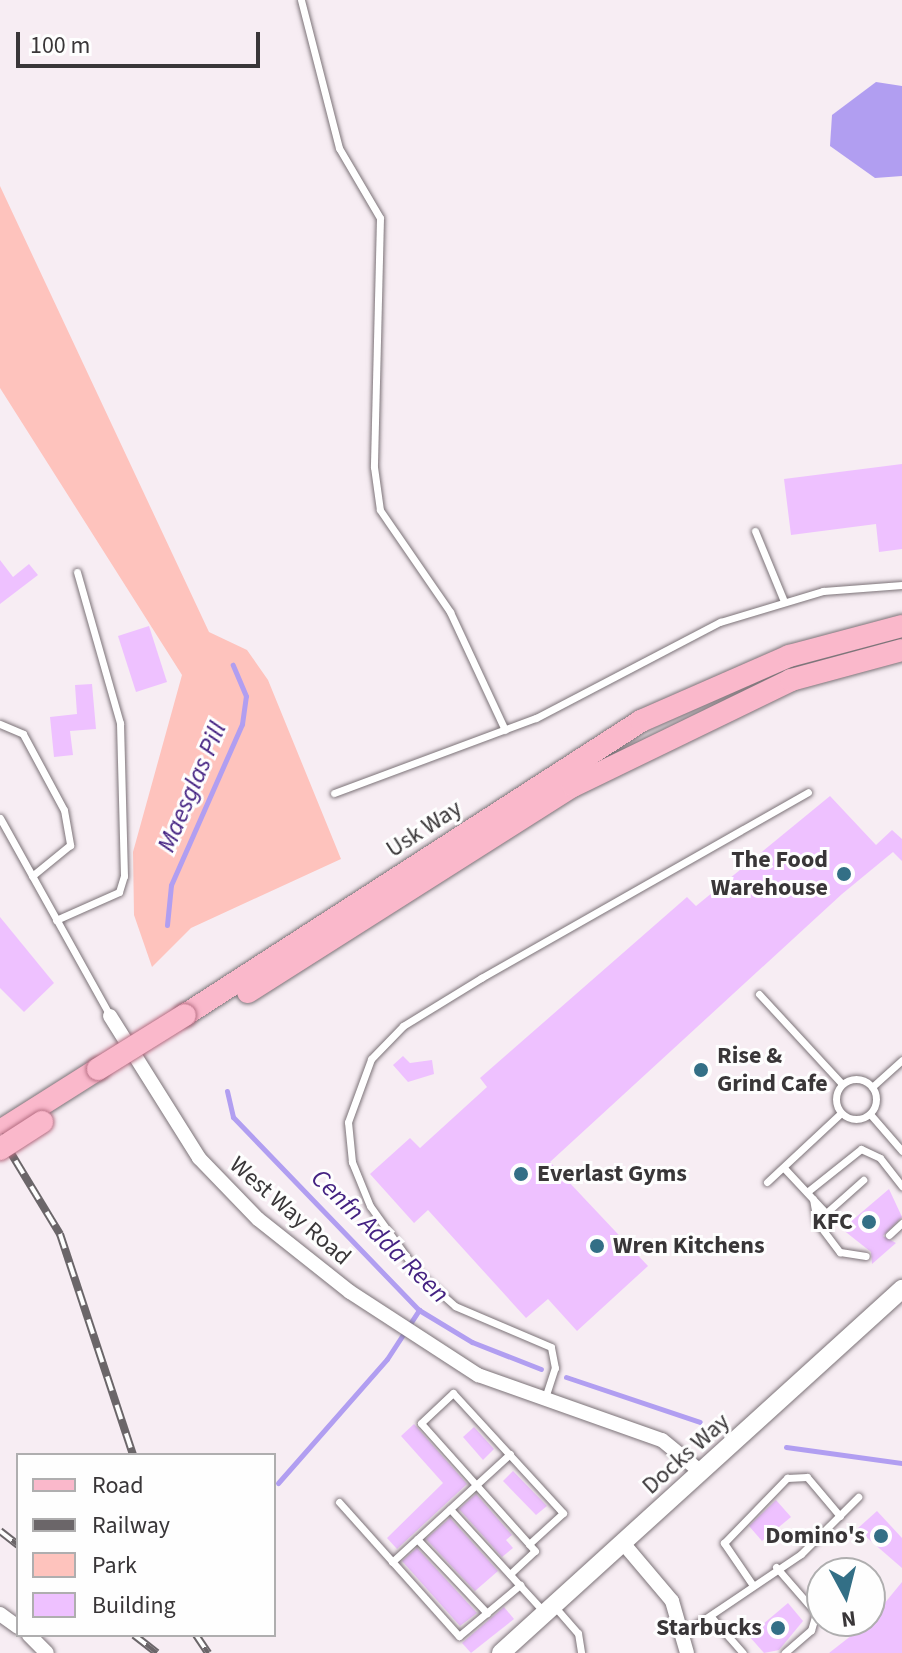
<!DOCTYPE html>
<html>
<head>
<meta charset="utf-8">
<style>
	body { margin:0 }
	#map { position:relative; width:902px; height:1653px; overflow:hidden; background:#f7edf3; font-family:"Source Sans 3",sans-serif }
	div>[style] { position:absolute }
	.green>* { inset:0; background:#fec3bd }
	.water>* { inset:0; background:#b19ef1 }
	.stream>* { height:5px; margin:-2.5px; padding:0 2.5px; transform-origin:2.5px; border-radius:2.5px; background:#b19ef1 }
	.building>* { inset:0; background:#eec1ff }
	.roads { filter:drop-shadow(0 0 2px #7c7378) drop-shadow(0 0 2px #7c7378) }
	.service>* { height:7px; margin:-3.5px; padding:0 3.5px; transform-origin:3.5px; border-radius:3.5px; background:#fff }
	.service>.ring { margin:-3.5px; padding:0; box-sizing:content-box; background:none; border:7px solid #fff; border-radius:50% }
	.minor>* { height:14px; margin:-7px; padding:0 7px; transform-origin:7px; border-radius:7px; background:#fff }
	.tertiary>* { height:18px; margin:-9px; padding:0 9px; transform-origin:9px; border-radius:9px; background:#fff }
	.primary>* { height:22px; margin:-11px; padding:0 11px; transform-origin:11px; border-radius:11px; background:#fab8cb }
	.rail>* { height:8px; margin-top:-4px; transform-origin:0; background:repeating-linear-gradient(90deg,#fefefe 0 15px,#6b6669 0 30px); box-sizing:border-box; border-block:2px solid #6b6669 }
	.bridges { filter:drop-shadow(0 0 2px #b46c81) drop-shadow(0 0 2px #b46c81) }
	.primary-bridge>* { height:22px; margin:-11px; padding:0 11px; transform-origin:11px; border-radius:11px; background:#fab8cb }
	.dots>* { width:22px; height:22px; translate:-50% -50%; box-sizing:border-box; border:4px solid #fefefe; border-radius:50% }
	span { translate:-50% -50%; white-space:nowrap; text-align:center; line-height:1.15; -webkit-text-stroke:6px #fefefe; paint-order:stroke }
	.street-label { font-size:24px; color:#393638 }
	.poi-label { font-size:24px; color:#393638; font-weight:700 }
	.right { translate:-100% -50%; text-align:right }
	.left { translate:0 -50%; text-align:left }
	.water-label { font-size:26px; color:#442282; font-style:italic }
	.legend { position:absolute; left:16px; top:1453px; width:260px; height:184px; box-sizing:border-box; background:#fefefe; border:2px solid #afaeaf; margin:0; padding:10px 14px; list-style:none; font-size:24px; color:#393638 }
	.legend li { display:flex; align-items:center; gap:16px; height:40px }
	.legend b { width:40px; border:2px solid #afaeaf }
	.north { position:absolute; left:806px; top:1557px; width:80px; height:80px; box-sizing:border-box; background:#fefefe; border:2px solid #afaeaf; border-radius:50%; rotate:173deg; font-size:22px; font-weight:700; line-height:32px; text-align:center; color:#393638 }
	.north::after { content:''; display:block; margin:auto; width:28px; height:36px; background:#336f86; clip-path:polygon(50% 0,100% 100%,50% 72%,0 100%) }
	.scale { position:absolute; left:16px; top:32px; width:244px; height:36px; box-sizing:border-box; border:4px solid #393638; border-top:0; padding-left:10px; font-size:24px; line-height:28px; white-space:nowrap; color:#393638; -webkit-text-stroke:6px #fefefe; paint-order:stroke }
</style>
</head>
<body>
<div id="map">
	<div class="green">
		<i style="clip-path:polygon(0 186px,209px 632px,247px 650px,268px 680px,341px 859px,191px 928px,152px 967px,134px 915px,133px 852px,182px 675px,0 388px)"></i>
	</div>
	<div class="water">
		<i style="clip-path:polygon(876px 82px,902px 86px,902px 176px,875px 178px,830px 146px,832px 115px)"></i>
	</div>
	<div class="stream">
		<i style="left:167px;top:925px;width:40px;rotate:-84.3deg"></i>
		<i style="left:171px;top:885px;width:176px;rotate:-66.2deg"></i>
		<i style="left:242px;top:724px;width:28px;rotate:-82deg"></i>
		<i style="left:246px;top:696px;width:34px;rotate:-113deg"></i>
		<i style="left:227px;top:1091px;width:27px;rotate:77deg"></i>
		<i style="left:233px;top:1117px;width:268px;rotate:46.1deg"></i>
		<i style="left:419px;top:1310px;width:62px;rotate:31.1deg"></i>
		<i style="left:472px;top:1342px;width:74px;rotate:21.4deg"></i>
		<i style="left:566px;top:1377px;width:141px;rotate:18.6deg"></i>
		<i style="left:786px;top:1447px;width:117px;rotate:7.9deg"></i>
		<i style="left:278px;top:1483px;width:165px;rotate:-48.7deg"></i>
		<i style="left:387px;top:1359px;width:59px;rotate:-56.9deg"></i>
	</div>
	<div class="building">
		<i style="clip-path:polygon(902px 464px,902px 549px,879px 552px,876px 524px,791px 535px,784px 479px)"></i>
		<i style="clip-path:polygon(0 560px,13px 577px,29px 564px,38px 575px,0 604px)"></i>
		<i style="clip-path:polygon(149px 626px,167px 682px,136px 692px,118px 636px)"></i>
		<i style="clip-path:polygon(92px 684px,96px 729px,70px 731px,73px 755px,54px 757px,50px 717px,77px 714px,75px 685px)"></i>
		<i style="clip-path:polygon(830px 796px,876px 845px,892px 830px,902px 839px,902px 861px,893px 852px,842px 894px,550px 1162px,648px 1266px,577px 1331px,548px 1299px,526px 1318px,428px 1210px,414px 1223px,370px 1174px,410px 1138px,420px 1148px,487px 1087px,480px 1078px,687px 897px,696px 906px)"></i>
		<i style="clip-path:polygon(0 917px,54px 983px,24px 1012px,0 988px)"></i>
		<i style="clip-path:polygon(403px 1056px,410px 1063px,432px 1060px,434px 1074px,408px 1082px,393px 1065px)"></i>
		<i style="clip-path:polygon(889px 1189px,902px 1217px,883px 1236px,896px 1243px,872px 1264px,871px 1252px,842px 1229px)"></i>
		<i style="clip-path:polygon(414px 1424px,467px 1484px,397px 1549px,387px 1538px,443px 1483px,401px 1436px)"></i>
		<i style="clip-path:polygon(474px 1427px,494px 1449px,483px 1460px,463px 1437px)"></i>
		<i style="clip-path:polygon(513px 1471px,547px 1506px,536px 1515px,503px 1481px)"></i>
		<i style="clip-path:polygon(476px 1494px,512px 1535px,506px 1540px,513px 1548px,502px 1557px,459px 1509px)"></i>
		<i style="clip-path:polygon(776px 1500px,791px 1517px,762px 1541px,749px 1526px)"></i>
		<i style="clip-path:polygon(877px 1511px,902px 1538px,902px 1568px,857px 1529px)"></i>
		<i style="clip-path:polygon(450px 1518px,498px 1571px,475px 1591px,426px 1539px)"></i>
		<i style="clip-path:polygon(417px 1548px,477px 1613px,460px 1626px,402px 1561px)"></i>
		<i style="clip-path:polygon(902px 1582px,902px 1653px,829px 1653px,870px 1621px)"></i>
		<i style="clip-path:polygon(788px 1603px,803px 1621px,779px 1650px,764px 1653px,749px 1636px)"></i>
		<i style="clip-path:polygon(504px 1607px,514px 1619px,471px 1653px,462px 1643px)"></i>
	</div>
	<div class="roads">
		<div class="service">
			<i style="left:301px;top:0;width:153px;rotate:75.6deg"></i>
			<i style="left:339px;top:148px;width:81px;rotate:59.6deg"></i>
			<i style="left:380px;top:218px;width:249px;rotate:91.4deg"></i>
			<i style="left:374px;top:467px;width:43px;rotate:82.1deg"></i>
			<i style="left:380px;top:510px;width:124px;rotate:55.5deg"></i>
			<i style="left:450px;top:612px;width:130px;rotate:65deg"></i>
			<i style="left:755px;top:531px;width:74px;rotate:67.6deg"></i>
			<i style="left:0;top:724px;width:25px;rotate:23deg"></i>
			<i style="left:23px;top:734px;width:86px;rotate:61.7deg"></i>
			<i style="left:64px;top:810px;width:36px;rotate:80deg"></i>
			<i style="left:70px;top:845px;width:49px;rotate:140.8deg"></i>
			<i style="left:334px;top:793px;width:215px;rotate:-20.4deg"></i>
			<i style="left:536px;top:718px;width:208px;rotate:-27.6deg"></i>
			<i style="left:720px;top:622px;width:108px;rotate:-16.8deg"></i>
			<i style="left:823px;top:591px;width:79px;rotate:-4.3deg"></i>
			<i style="left:0;top:818px;width:227px;rotate:60.9deg"></i>
			<i style="left:56px;top:920px;width:69px;rotate:-24deg"></i>
			<i style="left:119px;top:892px;width:17px;rotate:-73deg"></i>
			<i style="left:124px;top:876px;width:153px;rotate:-91.5deg"></i>
			<i style="left:120px;top:723px;width:157px;rotate:-105.9deg"></i>
			<i style="left:759px;top:994px;width:122px;rotate:47.3deg"></i>
			<i class="ring" style="left:836px;top:1079px;width:33px;height:33px"></i>
			<i style="left:872px;top:1087px;width:40px;rotate:-42deg"></i>
			<i style="left:870px;top:1114px;width:49px;rotate:49.1deg"></i>
			<i style="left:784px;top:1168px;width:62px;rotate:47deg"></i>
			<i style="left:826px;top:1213px;width:50px;rotate:-41.7deg"></i>
			<i style="left:767px;top:1182px;width:101px;rotate:-43deg"></i>
			<i style="left:807px;top:1192px;width:69px;rotate:-38.5deg"></i>
			<i style="left:861px;top:1149px;width:21px;rotate:25deg"></i>
			<i style="left:880px;top:1158px;width:36px;rotate:52deg"></i>
			<i style="left:813px;top:1199px;width:23px;rotate:80deg"></i>
			<i style="left:817px;top:1222px;width:38px;rotate:53deg"></i>
			<i style="left:840px;top:1252px;width:26px;rotate:9deg"></i>
			<i style="left:889px;top:1235px;width:18px;rotate:-43deg"></i>
			<i style="left:453px;top:1393px;width:163px;rotate:47.5deg"></i>
			<i style="left:563px;top:1513px;width:46px;rotate:137.6deg"></i>
			<i style="left:529px;top:1544px;width:162px;rotate:-131.8deg"></i>
			<i style="left:421px;top:1423px;width:44px;rotate:-43.2deg"></i>
			<i style="left:544px;top:1401px;width:35px;rotate:-72deg"></i>
			<i style="left:555px;top:1368px;width:21px;rotate:-101deg"></i>
			<i style="left:551px;top:1347px;width:104px;rotate:-156.9deg"></i>
			<i style="left:455px;top:1306px;width:50px;rotate:-138.3deg"></i>
			<i style="left:418px;top:1273px;width:82px;rotate:-125.6deg"></i>
			<i style="left:370px;top:1206px;width:48px;rotate:-112.2deg"></i>
			<i style="left:352px;top:1162px;width:40px;rotate:-95.7deg"></i>
			<i style="left:348px;top:1122px;width:67px;rotate:-69.9deg"></i>
			<i style="left:371px;top:1059px;width:46px;rotate:-45.9deg"></i>
			<i style="left:403px;top:1026px;width:92px;rotate:-31.6deg"></i>
			<i style="left:481px;top:978px;width:376px;rotate:-29.6deg"></i>
			<i style="left:339px;top:1502px;width:180px;rotate:48.2deg"></i>
			<i style="left:459px;top:1636px;width:80px;rotate:-39.9deg"></i>
			<i style="left:450px;top:1509px;width:139px;rotate:47.6deg"></i>
			<i style="left:417px;top:1539px;width:102px;rotate:46.6deg"></i>
			<i style="left:392px;top:1562px;width:160px;rotate:-42.5deg"></i>
			<i style="left:776px;top:1567px;width:61px;rotate:49deg"></i>
			<i style="left:816px;top:1613px;width:18px;rotate:106deg"></i>
			<i style="left:811px;top:1630px;width:35px;rotate:139deg"></i>
			<i style="left:510px;top:1574px;width:34px;rotate:-43deg"></i>
			<i style="left:535px;top:1551px;width:9px;rotate:-131deg"></i>
			<i style="left:752px;top:1584px;width:50px;rotate:-124.3deg"></i>
			<i style="left:724px;top:1543px;width:91px;rotate:-45.9deg"></i>
			<i style="left:787px;top:1478px;width:20px;rotate:-3deg"></i>
			<i style="left:807px;top:1477px;width:51px;rotate:49.8deg"></i>
			<i style="left:555px;top:1607px;width:35px;rotate:49deg"></i>
			<i style="left:578px;top:1633px;width:20px;rotate:81deg"></i>
			<i style="left:713px;top:1619px;width:45px;rotate:48.6deg"></i>
			<i style="left:684px;top:1633px;width:141px;rotate:-34deg"></i>
			<i style="left:801px;top:1554px;width:81px;rotate:-45deg"></i>
		</div>
		<div class="minor">
			<i style="left:110px;top:1016px;width:168px;rotate:57.9deg"></i>
			<i style="left:199px;top:1158px;width:85px;rotate:46deg"></i>
			<i style="left:258px;top:1219px;width:117px;rotate:38.4deg"></i>
			<i style="left:350px;top:1292px;width:153px;rotate:33deg"></i>
			<i style="left:478px;top:1375px;width:195px;rotate:19.5deg"></i>
			<i style="left:662px;top:1440px;width:50px;rotate:39.4deg"></i>
			<i style="left:623px;top:1543px;width:76px;rotate:49.8deg"></i>
			<i style="left:672px;top:1601px;width:54px;rotate:73.9deg"></i>
			<i style="left:0;top:1614px;width:22px;rotate:36deg"></i>
			<i style="left:29px;top:1635px;width:25px;rotate:45deg"></i>
		</div>
		<div class="tertiary">
			<i style="left:501px;top:1653px;width:542px;rotate:-42.23deg"></i>
		</div>
		<div class="primary">
			<i style="left:248px;top:992px;width:385px;rotate:-32.4deg"></i>
			<i style="left:573px;top:786px;width:242px;rotate:-25.9deg"></i>
			<i style="left:791px;top:680px;width:115px;rotate:-15.1deg"></i>
			<i style="left:185px;top:1015px;width:543px;rotate:-32.81deg"></i>
			<i style="left:641px;top:721px;width:162px;rotate:-23.7deg"></i>
			<i style="left:789px;top:656px;width:117px;rotate:-14.9deg"></i>
			<i style="left:0;top:1131px;width:116px;rotate:-32.3deg"></i>
		</div>
	</div>
	<div class="rail">
		<i style="left:0;top:1135px;width:116px;rotate:58.8deg"></i>
		<i style="left:60px;top:1234px;width:233px;rotate:71.7deg"></i>
		<i style="left:0;top:1531px;width:23px;rotate:38deg"></i>
		<i style="left:134px;top:1635px;width:29px;rotate:38deg"></i>
		<i style="left:196px;top:1635px;width:22px;rotate:56deg"></i>
	</div>
	<div class="bridges">
		<div class="primary-bridge">
			<i style="left:98px;top:1069px;width:102px;rotate:-31.8deg"></i>
			<i style="left:0;top:1149px;width:50px;rotate:-32.7deg"></i>
		</div>
	</div>
	<div class="dots">
		<i style="left:844px;top:874px;background:#336f86"></i>
		<i style="left:701px;top:1070px;background:#336f86"></i>
		<i style="left:521px;top:1174px;background:#336f86"></i>
		<i style="left:869px;top:1222px;background:#336f86"></i>
		<i style="left:597px;top:1246px;background:#336f86"></i>
		<i style="left:881px;top:1536px;background:#336f86"></i>
		<i style="left:778px;top:1628px;background:#336f86"></i>
	</div>
	<div class="street-label">
		<span style="left:424px;top:829px;rotate:-33deg">Usk Way</span>
		<span style="left:290px;top:1211px;rotate:41deg">West Way Road</span>
		<span style="left:686px;top:1454px;rotate:-42deg">Docks Way</span>
	</div>
	<div class="poi-label">
		<span class="right" style="left:828px;top:874px">The Food<br>Warehouse</span>
		<span class="left" style="left:717px;top:1070px">Rise &amp;<br>Grind Cafe</span>
		<span class="left" style="left:537px;top:1174px">Everlast Gyms</span>
		<span class="right" style="left:853px;top:1222px">KFC</span>
		<span class="left" style="left:613px;top:1246px">Wren Kitchens</span>
		<span class="right" style="left:865px;top:1536px">Domino's</span>
		<span class="right" style="left:762px;top:1628px">Starbucks</span>
	</div>
	<div class="water-label">
		<span style="left:192px;top:787px;rotate:-67deg">Maesglas Pill</span>
		<span style="left:380px;top:1236px;rotate:44deg">Cenfn Adda Reen</span>
	</div>
	<ul class="legend">
	<li><b style="height:10px;background:#fab8cb"></b>Road</li>
	<li><b style="height:10px;background:#6b6669"></b>Railway</li>
	<li><b style="height:22px;background:#fec3bd"></b>Park</li>
	<li><b style="height:22px;background:#eec1ff"></b>Building</li>
	</ul>
	<div class="north">N</div>
	<div class="scale">100 m</div>
</div>
</body>
</html>
